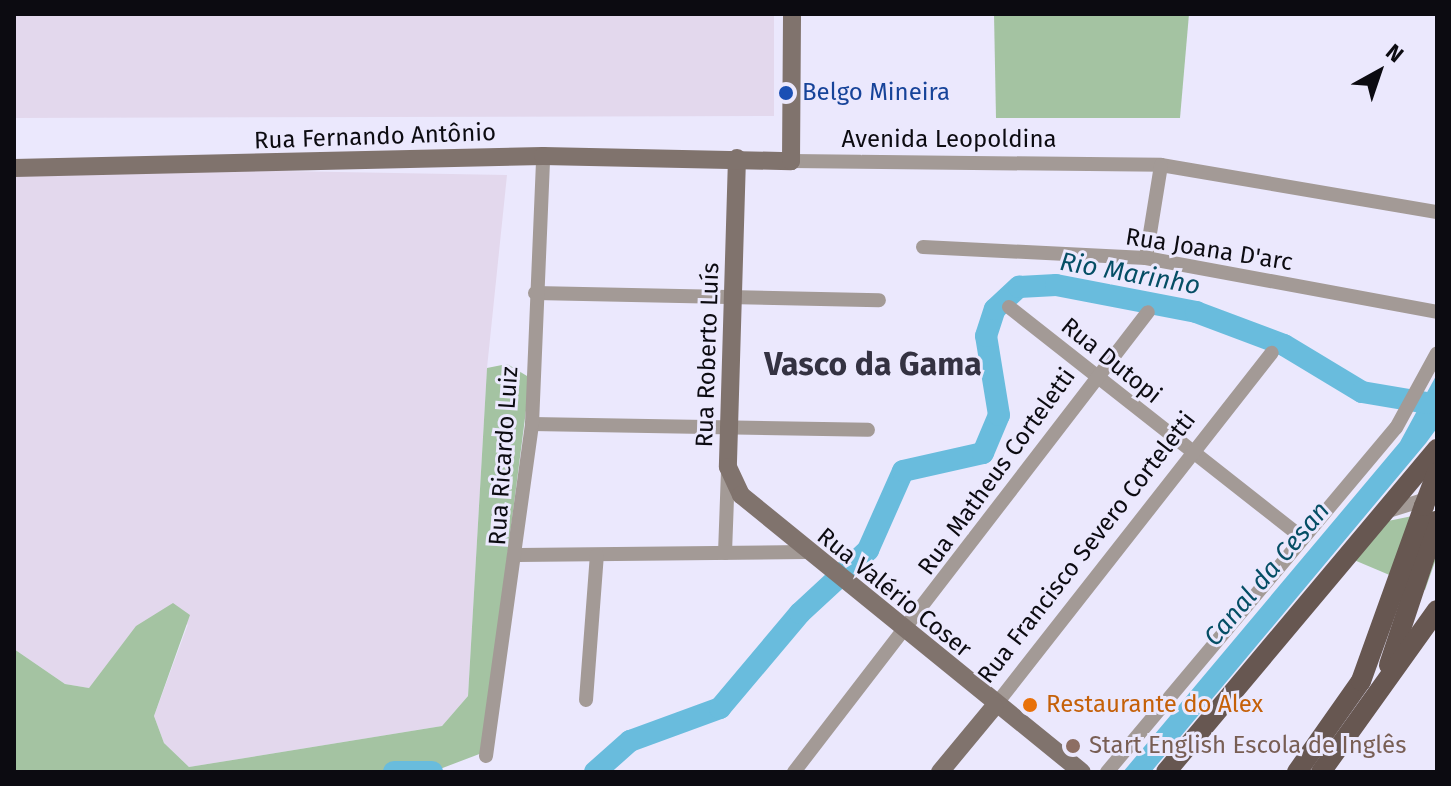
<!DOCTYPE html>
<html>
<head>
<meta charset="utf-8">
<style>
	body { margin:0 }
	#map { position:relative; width:1451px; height:786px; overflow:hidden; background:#ebe8fd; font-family:"Fira Sans",sans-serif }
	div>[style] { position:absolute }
	.industrial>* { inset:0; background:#e3d8ed }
	.green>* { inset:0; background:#a4c3a2 }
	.water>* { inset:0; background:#69bcdd }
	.river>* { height:22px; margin:-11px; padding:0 11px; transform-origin:11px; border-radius:11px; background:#69bcdd }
	.street>* { height:14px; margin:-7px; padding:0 7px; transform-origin:7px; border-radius:7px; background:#a39a96 }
	.secondary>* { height:18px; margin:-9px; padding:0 9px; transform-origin:9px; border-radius:9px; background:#80736d }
	.primary>* { height:20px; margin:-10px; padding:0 10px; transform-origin:10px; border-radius:10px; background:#675751 }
	.primary-bridge>* { height:20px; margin:-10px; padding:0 10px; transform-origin:10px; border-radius:10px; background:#675751 }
	.dots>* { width:22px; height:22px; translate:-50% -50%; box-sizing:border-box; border:4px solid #ebe8fd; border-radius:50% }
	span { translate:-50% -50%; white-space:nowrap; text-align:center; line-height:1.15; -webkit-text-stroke:6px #ebe8fd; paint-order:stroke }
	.transit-label { font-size:24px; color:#164399 }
	.left { translate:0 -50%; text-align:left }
	.street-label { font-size:24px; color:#0c0b11 }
	.food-label { font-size:24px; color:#c56008 }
	.education-label { font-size:24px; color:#785e54 }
	.water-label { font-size:26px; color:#054e65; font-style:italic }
	.district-label { font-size:32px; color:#343242; font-weight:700 }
	.frame { position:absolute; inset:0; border:16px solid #0c0b11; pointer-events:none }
	.north { position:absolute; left:1339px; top:32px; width:80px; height:80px; -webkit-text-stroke:6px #ebe8fd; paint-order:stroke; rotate:40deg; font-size:22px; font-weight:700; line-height:32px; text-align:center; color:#0c0b11 }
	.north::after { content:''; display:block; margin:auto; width:28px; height:36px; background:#0c0b11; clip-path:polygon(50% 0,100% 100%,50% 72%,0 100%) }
</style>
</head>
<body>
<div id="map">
	<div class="industrial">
		<i style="clip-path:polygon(14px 14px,774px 14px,774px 116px,14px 118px)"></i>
		<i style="clip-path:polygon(14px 166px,507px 175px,487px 368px,468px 696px,442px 726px,189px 767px,164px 743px,154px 716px,188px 624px,89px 688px,65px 684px,14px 649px)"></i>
	</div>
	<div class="green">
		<i style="clip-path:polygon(994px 14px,1189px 14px,1180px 118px,996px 118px)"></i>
		<i style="clip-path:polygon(507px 364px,527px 376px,529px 387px,482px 753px,432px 772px,14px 772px,14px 649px,65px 684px,89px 688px,136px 626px,173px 603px,190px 615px,154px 716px,164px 743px,189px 767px,442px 726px,468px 696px,487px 368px)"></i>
		<i style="clip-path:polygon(1437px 511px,1437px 556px,1425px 590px,1354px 560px,1388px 521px)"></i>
	</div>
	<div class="water">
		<i style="clip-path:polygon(1437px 374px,1437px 428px,1426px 443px,1151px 772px,1123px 772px,1400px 442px)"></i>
	</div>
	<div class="river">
		<i style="left:394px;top:772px;width:38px"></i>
		<i style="left:595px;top:772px;width:47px;rotate:-41.5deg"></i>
		<i style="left:630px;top:741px;width:96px;rotate:-20.1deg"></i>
		<i style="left:720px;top:708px;width:124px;rotate:-49.9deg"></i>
		<i style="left:800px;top:613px;width:93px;rotate:-42.8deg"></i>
		<i style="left:868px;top:550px;width:86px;rotate:-66.1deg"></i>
		<i style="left:903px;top:471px;width:82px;rotate:-12.7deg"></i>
		<i style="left:983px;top:453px;width:41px;rotate:-67.2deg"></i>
		<i style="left:999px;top:415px;width:80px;rotate:-99.3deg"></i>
		<i style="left:986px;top:336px;width:28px;rotate:-72deg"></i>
		<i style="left:995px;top:309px;width:33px;rotate:-43deg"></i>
		<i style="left:1019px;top:287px;width:37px;rotate:-3deg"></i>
		<i style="left:1056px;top:285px;width:143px;rotate:10.9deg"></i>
		<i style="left:1196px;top:312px;width:94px;rotate:20.6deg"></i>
		<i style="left:1284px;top:345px;width:91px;rotate:31.1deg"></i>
		<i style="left:1362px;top:392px;width:66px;rotate:9.6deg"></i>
	</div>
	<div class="street">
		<i style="left:791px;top:161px;width:370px;rotate:0.6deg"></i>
		<i style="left:1161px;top:165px;width:280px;rotate:9.7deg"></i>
		<i style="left:923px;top:247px;width:223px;rotate:2.8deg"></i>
		<i style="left:1146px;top:258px;width:296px;rotate:10.5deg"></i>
		<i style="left:1146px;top:258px;width:94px;rotate:-80.8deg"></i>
		<i style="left:535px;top:293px;width:344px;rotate:1.2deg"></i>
		<i style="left:1009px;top:307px;width:372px;rotate:38.2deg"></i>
		<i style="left:532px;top:424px;width:336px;rotate:1deg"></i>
		<i style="left:1385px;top:512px;width:47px;rotate:-17.3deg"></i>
		<i style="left:725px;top:553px;width:83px;rotate:-87.9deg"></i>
		<i style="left:518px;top:555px;width:287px;rotate:-0.6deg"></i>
		<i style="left:586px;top:700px;width:145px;rotate:-85.7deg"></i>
		<i style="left:994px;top:707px;width:450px;rotate:-51.9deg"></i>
		<i style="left:486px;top:756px;width:335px;rotate:-82.1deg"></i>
		<i style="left:532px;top:424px;width:268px;rotate:-87.6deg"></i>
		<i style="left:794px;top:772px;width:580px;rotate:-52.42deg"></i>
		<i style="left:1107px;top:772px;width:449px;rotate:-50deg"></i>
		<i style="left:1396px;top:428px;width:85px;rotate:-61.3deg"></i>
	</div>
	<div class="secondary">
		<i style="left:737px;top:158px;width:309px;rotate:91.7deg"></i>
		<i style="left:728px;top:467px;width:31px;rotate:65deg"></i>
		<i style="left:741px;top:495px;width:439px;rotate:39.1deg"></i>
		<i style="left:14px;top:168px;width:529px;rotate:-1.3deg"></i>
		<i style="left:543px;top:156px;width:248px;rotate:1.2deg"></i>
		<i style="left:791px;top:161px;width:147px;rotate:-89.6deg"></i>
		<i style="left:940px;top:772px;width:85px;rotate:-50.3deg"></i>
	</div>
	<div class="primary">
		<i style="left:1389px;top:665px;width:152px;rotate:-71.6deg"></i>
		<i style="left:1166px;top:772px;width:422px;rotate:-50deg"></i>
		<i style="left:1297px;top:772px;width:111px;rotate:-54.9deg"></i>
		<i style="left:1361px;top:681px;width:186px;rotate:-70.2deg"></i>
		<i style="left:1321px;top:772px;width:199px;rotate:-54.4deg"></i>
	</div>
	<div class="primary-bridge">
		<i style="left:1424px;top:506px;width:36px;rotate:-69deg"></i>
	</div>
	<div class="dots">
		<i style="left:786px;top:93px;background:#1a4fb4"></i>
		<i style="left:1030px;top:705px;background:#e8710a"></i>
		<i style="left:1073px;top:746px;background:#8d6e63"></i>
	</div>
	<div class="transit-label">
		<span class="left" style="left:802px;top:93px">Belgo Mineira</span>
	</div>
	<div class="street-label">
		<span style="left:375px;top:137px;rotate:-2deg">Rua Fernando Antônio</span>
		<span style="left:949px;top:140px">Avenida Leopoldina</span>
		<span style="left:1209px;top:250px;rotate:9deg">Rua Joana D'arc</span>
		<span style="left:708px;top:355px;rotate:-88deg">Rua Roberto Luís</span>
		<span style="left:1111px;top:361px;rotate:39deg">Rua Dutopi</span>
		<span style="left:504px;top:456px;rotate:-86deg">Rua Ricardo Luiz</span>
		<span style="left:997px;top:472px;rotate:-54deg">Rua Matheus Corteletti</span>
		<span style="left:1087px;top:548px;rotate:-52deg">Rua Francisco Severo Corteletti</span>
		<span style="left:894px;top:593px;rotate:39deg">Rua Valério Coser</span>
	</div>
	<div class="food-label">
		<span class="left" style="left:1046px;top:705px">Restaurante do Alex</span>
	</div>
	<div class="education-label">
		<span class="left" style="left:1089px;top:746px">Start English Escola de Inglês</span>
	</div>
	<div class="water-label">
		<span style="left:1130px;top:274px;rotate:10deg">Rio Marinho</span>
		<span style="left:1267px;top:574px;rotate:-50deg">Canal da Cesan</span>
	</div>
	<div class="district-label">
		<span style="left:873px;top:364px">Vasco da Gama</span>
	</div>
	<div class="frame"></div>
	<div class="north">N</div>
</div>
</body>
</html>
